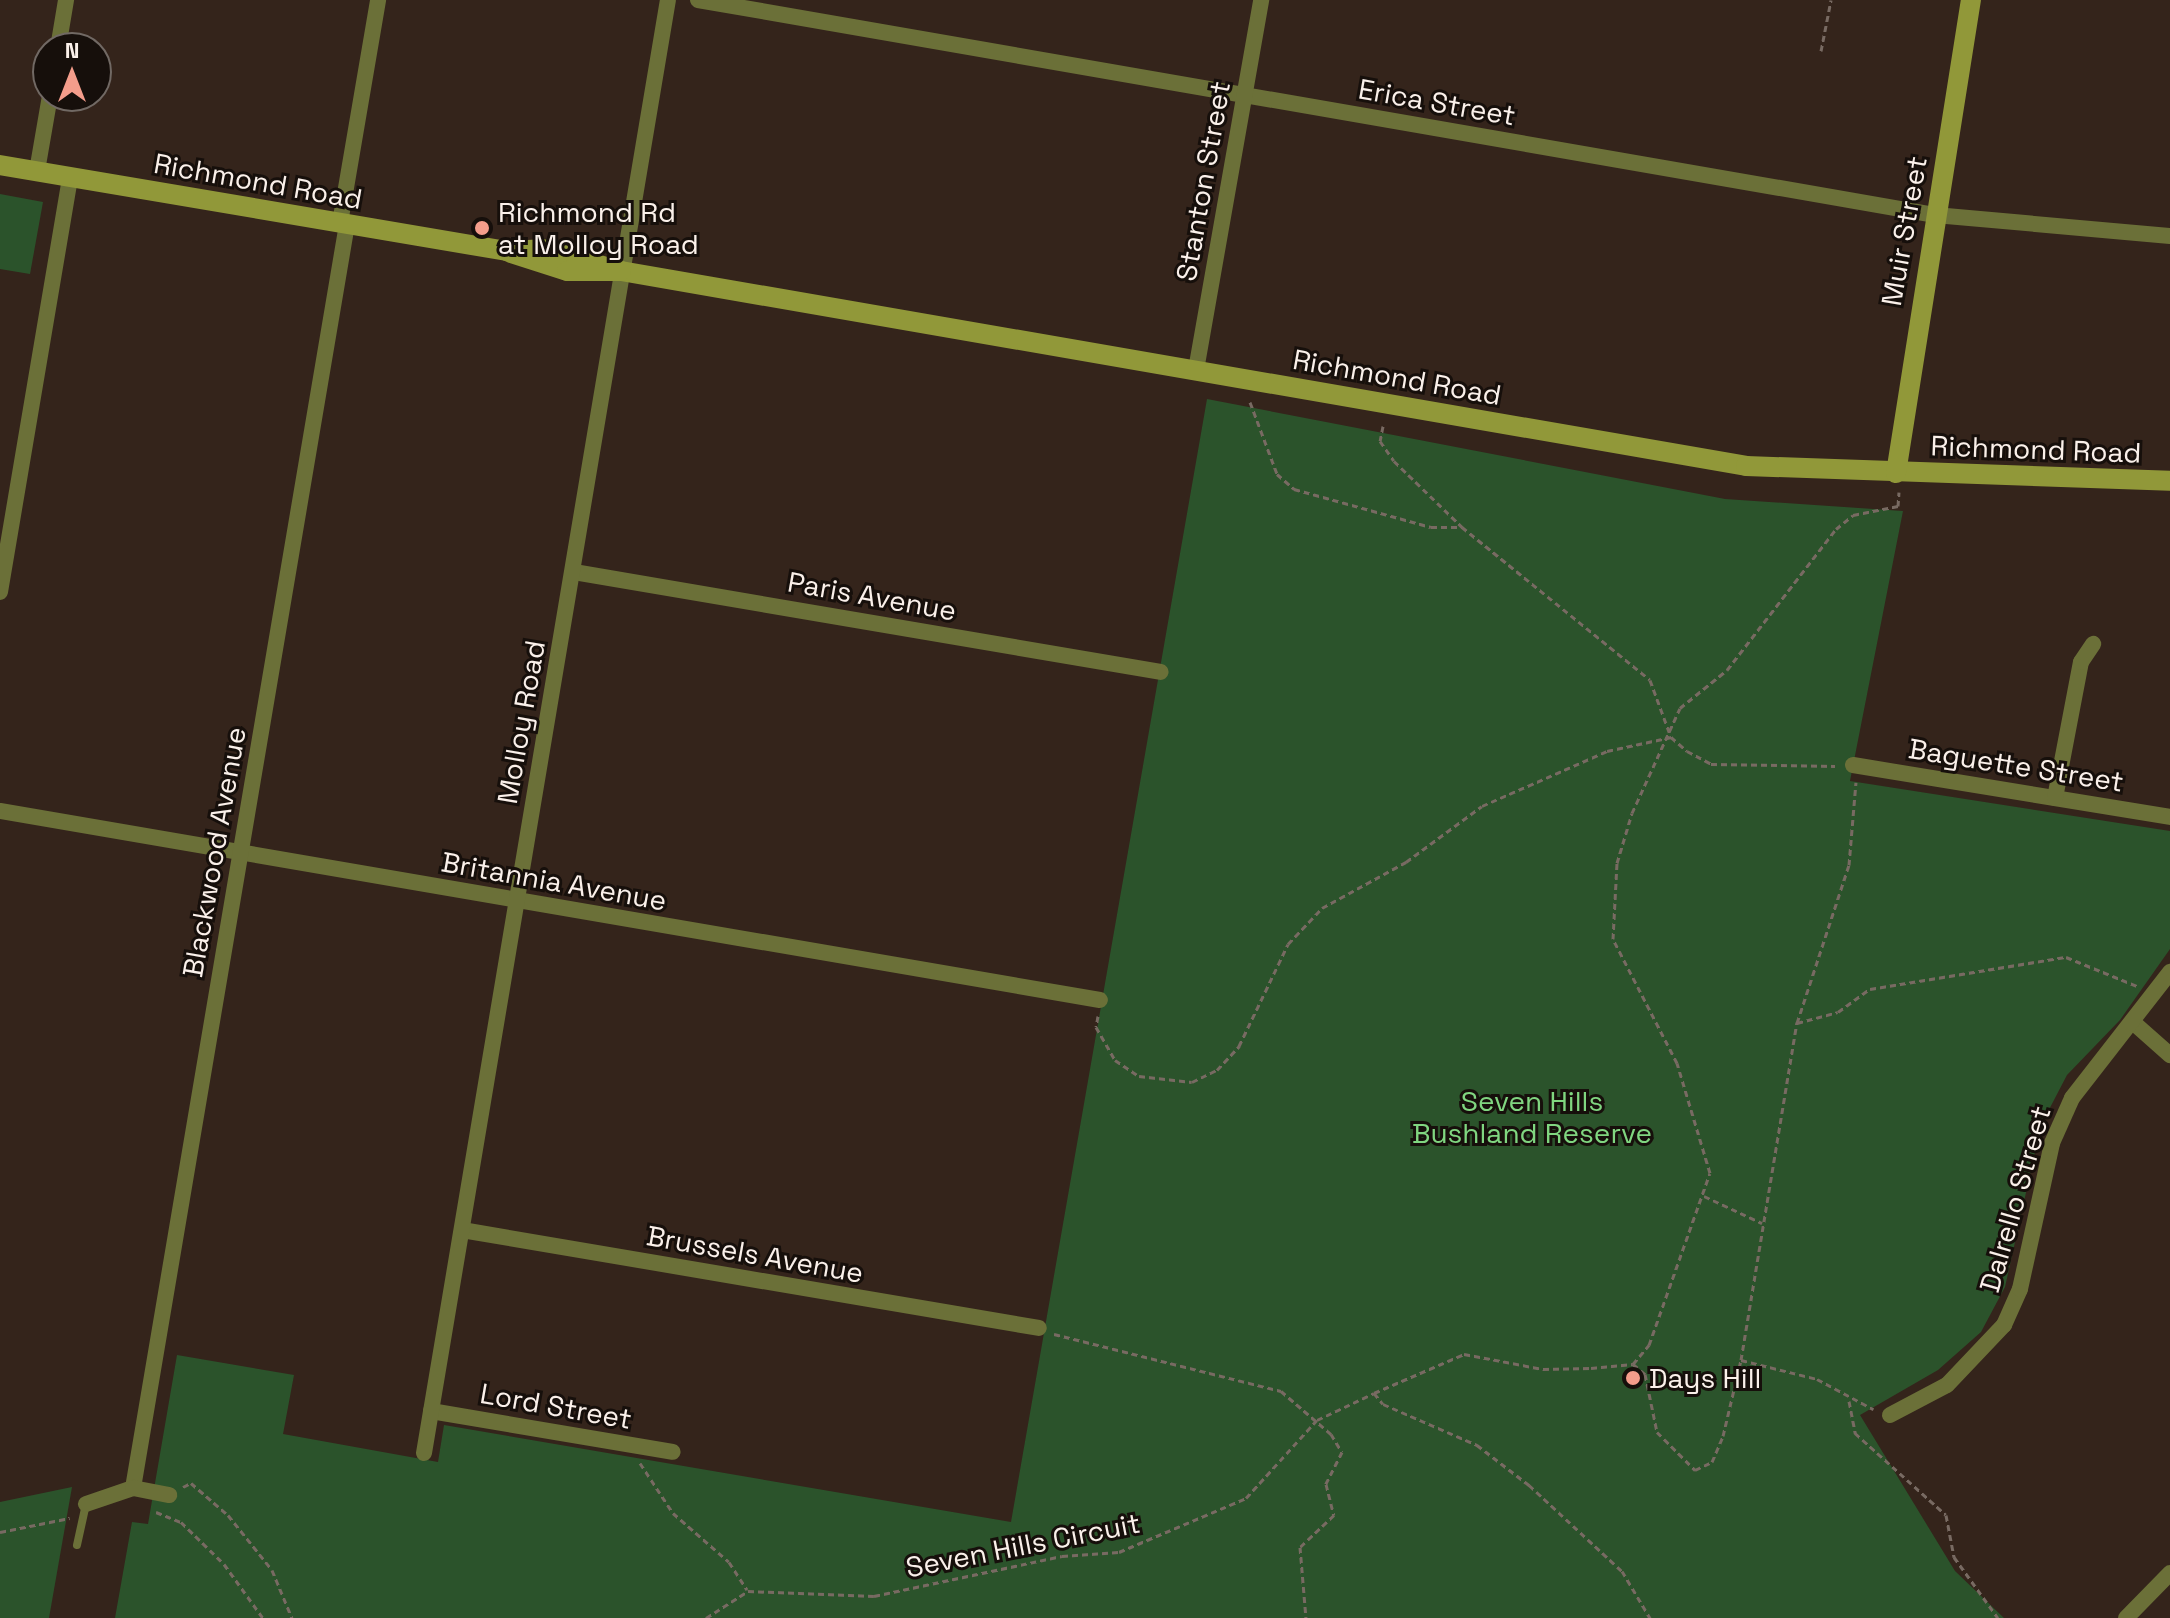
<!DOCTYPE html>
<html>
<head>
<meta charset="utf-8">
<style>
	body { margin:0 }
	#map { position:relative; width:2170px; height:1618px; overflow:hidden; background:#34241b; font-family:"Space Grotesk",sans-serif }
	div>[style] { position:absolute }
	.green>* { inset:0; background:#2b532b }
	.path>* { height:3px; margin-top:-1.5px; transform-origin:0; background:repeating-linear-gradient(90deg,#786a62 0 6px,transparent 0 10px) }
	.lane>* { height:8px; margin:-4px; padding:0 4px; transform-origin:4px; border-radius:4px; background:#6b7038 }
	.street>* { height:16px; margin:-8px; padding:0 8px; transform-origin:8px; border-radius:8px; background:#6b7038 }
	.secondary>* { height:20px; margin:-10px; padding:0 10px; transform-origin:10px; border-radius:10px; background:#919839 }
	.dots>* { width:22px; height:22px; translate:-50% -50%; box-sizing:border-box; border:4px solid #160f0b; border-radius:50% }
	span { translate:-50% -50%; white-space:nowrap; text-align:center; line-height:1.15; -webkit-text-stroke:6px #160f0b; paint-order:stroke }
	.street-label { font-size:28px; color:#faf0ea }
	.poi-label { font-size:28px; color:#faf0ea }
	.left { translate:0 -50%; text-align:left }
	.park-label { font-size:28px; color:#80d680 }
	.north { position:absolute; left:32px; top:32px; width:80px; height:80px; box-sizing:border-box; background:#160f0b; border:2px solid #716964; border-radius:50%; rotate:0deg; font-size:22px; font-weight:700; line-height:32px; text-align:center; color:#faf0ea }
	.north::after { content:''; display:block; margin:auto; width:28px; height:36px; background:#f49d8b; clip-path:polygon(50% 0,100% 100%,50% 72%,0 100%) }
</style>
</head>
<body>
<div id="map">
	<div class="green">
		<i style="clip-path:polygon(0 194px,43px 202px,30px 274px,0 269px)"></i>
		<i style="clip-path:polygon(1207px 399px,1725px 499px,1903px 511px,1850px 781px,2170px 831px,2170px 949px,2120px 1020px,2067px 1075px,2041px 1125px,2005px 1287px,1981px 1332px,1938px 1370px,1860px 1415px,1955px 1571px,2004px 1618px,115px 1618px,132px 1522px,148px 1524px,177px 1355px,294px 1375px,283px 1434px,438px 1462px,444px 1425px,1011px 1522px)"></i>
		<i style="clip-path:polygon(72px 1487px,49px 1618px,0 1618px,0 1502px)"></i>
	</div>
	<div class="path">
		<i style="left:1821px;top:51px;width:52px;rotate:-78.9deg"></i>
		<i style="left:1250px;top:402px;width:77px;rotate:69.4deg"></i>
		<i style="left:1277px;top:474px;width:23px;rotate:41deg"></i>
		<i style="left:1294px;top:489px;width:142px;rotate:15.5deg"></i>
		<i style="left:1431px;top:527px;width:31px"></i>
		<i style="left:1383px;top:426px;width:15px;rotate:101deg"></i>
		<i style="left:1380px;top:441px;width:24px;rotate:55deg"></i>
		<i style="left:1394px;top:461px;width:95px;rotate:44.1deg"></i>
		<i style="left:1462px;top:527px;width:242px;rotate:39.1deg"></i>
		<i style="left:1650px;top:680px;width:61px;rotate:69.8deg"></i>
		<i style="left:1671px;top:737px;width:21px;rotate:41deg"></i>
		<i style="left:1687px;top:751px;width:27px;rotate:28deg"></i>
		<i style="left:1711px;top:764px;width:124px;rotate:0.9deg"></i>
		<i style="left:1098px;top:1016px;width:11px;rotate:100deg"></i>
		<i style="left:1096px;top:1027px;width:38px;rotate:60deg"></i>
		<i style="left:1115px;top:1060px;width:29px;rotate:34deg"></i>
		<i style="left:1139px;top:1076px;width:53px;rotate:6.5deg"></i>
		<i style="left:1192px;top:1082px;width:28px;rotate:-26deg"></i>
		<i style="left:1217px;top:1070px;width:33px;rotate:-47deg"></i>
		<i style="left:1239px;top:1046px;width:113px;rotate:-64.3deg"></i>
		<i style="left:1288px;top:944px;width:50px;rotate:-46.6deg"></i>
		<i style="left:1322px;top:908px;width:96px;rotate:-28.7deg"></i>
		<i style="left:1406px;top:862px;width:94px;rotate:-36.4deg"></i>
		<i style="left:1482px;top:806px;width:137px;rotate:-23.7deg"></i>
		<i style="left:1607px;top:751px;width:66px;rotate:-12.3deg"></i>
		<i style="left:1797px;top:1023px;width:42px;rotate:-15deg"></i>
		<i style="left:1838px;top:1012px;width:39px;rotate:-36deg"></i>
		<i style="left:1870px;top:989px;width:199px;rotate:-9.3deg"></i>
		<i style="left:2066px;top:957px;width:77px;rotate:22.2deg"></i>
		<i style="left:1704px;top:1196px;width:64px;rotate:25deg"></i>
		<i style="left:1054px;top:1334px;width:234px;rotate:14.1deg"></i>
		<i style="left:1281px;top:1391px;width:66px;rotate:40.7deg"></i>
		<i style="left:1331px;top:1434px;width:21px;rotate:59deg"></i>
		<i style="left:1342px;top:1452px;width:36px;rotate:117deg"></i>
		<i style="left:1326px;top:1484px;width:32px;rotate:76deg"></i>
		<i style="left:1334px;top:1515px;width:47px;rotate:136.7deg"></i>
		<i style="left:1300px;top:1547px;width:71px;rotate:85.2deg"></i>
		<i style="left:1741px;top:1360px;width:342px;rotate:-80.6deg"></i>
		<i style="left:1797px;top:1023px;width:166px;rotate:-71.8deg"></i>
		<i style="left:1849px;top:865px;width:83px;rotate:-85.2deg"></i>
		<i style="left:1633px;top:1364px;width:16px;rotate:40deg"></i>
		<i style="left:1645px;top:1374px;width:59px;rotate:78.3deg"></i>
		<i style="left:1657px;top:1432px;width:54px;rotate:45deg"></i>
		<i style="left:1695px;top:1470px;width:19px;rotate:-25deg"></i>
		<i style="left:1712px;top:1462px;width:28px;rotate:-67deg"></i>
		<i style="left:1723px;top:1436px;width:78px;rotate:-76.7deg"></i>
		<i style="left:1741px;top:1360px;width:78px;rotate:14deg"></i>
		<i style="left:1817px;top:1379px;width:64px;rotate:28.2deg"></i>
		<i style="left:1374px;top:1393px;width:98px;rotate:-23.4deg"></i>
		<i style="left:1464px;top:1354px;width:80px;rotate:10.8deg"></i>
		<i style="left:1543px;top:1369px;width:48px;rotate:-1.2deg"></i>
		<i style="left:1591px;top:1368px;width:42px;rotate:-5.4deg"></i>
		<i style="left:1633px;top:1364px;width:25px;rotate:-50deg"></i>
		<i style="left:1649px;top:1345px;width:182px;rotate:-70.5deg"></i>
		<i style="left:1710px;top:1173px;width:115px;rotate:-106.7deg"></i>
		<i style="left:1677px;top:1063px;width:140px;rotate:-117.3deg"></i>
		<i style="left:1613px;top:939px;width:76px;rotate:-87deg"></i>
		<i style="left:1617px;top:863px;width:52px;rotate:-73.3deg"></i>
		<i style="left:1632px;top:813px;width:115px;rotate:-65.4deg"></i>
		<i style="left:1680px;top:708px;width:60px;rotate:-39deg"></i>
		<i style="left:1727px;top:670px;width:178px;rotate:-52.3deg"></i>
		<i style="left:1836px;top:529px;width:22px;rotate:-39deg"></i>
		<i style="left:1853px;top:515px;width:46px;rotate:-11.3deg"></i>
		<i style="left:1898px;top:506px;width:14px;rotate:-86deg"></i>
		<i style="left:1849px;top:1401px;width:33px;rotate:79deg"></i>
		<i style="left:1855px;top:1433px;width:122px;rotate:42deg"></i>
		<i style="left:1946px;top:1515px;width:43px;rotate:79.2deg"></i>
		<i style="left:1954px;top:1557px;width:75px;rotate:54.2deg"></i>
		<i style="left:640px;top:1463px;width:60px;rotate:56.6deg"></i>
		<i style="left:673px;top:1513px;width:74px;rotate:41.2deg"></i>
		<i style="left:729px;top:1562px;width:33px;rotate:57deg"></i>
		<i style="left:183px;top:1487px;width:9px;rotate:-27deg"></i>
		<i style="left:191px;top:1483px;width:49px;rotate:40.9deg"></i>
		<i style="left:228px;top:1515px;width:70px;rotate:51.3deg"></i>
		<i style="left:272px;top:1570px;width:52px;rotate:67.4deg"></i>
		<i style="left:156px;top:1512px;width:27px;rotate:22deg"></i>
		<i style="left:181px;top:1522px;width:60px;rotate:44.3deg"></i>
		<i style="left:224px;top:1564px;width:67px;rotate:54.2deg"></i>
		<i style="left:0;top:1532px;width:71px;rotate:-11.3deg"></i>
		<i style="left:706px;top:1618px;width:50px;rotate:-32.7deg"></i>
		<i style="left:748px;top:1591px;width:126px;rotate:2.3deg"></i>
		<i style="left:874px;top:1596px;width:192px;rotate:-12deg"></i>
		<i style="left:1062px;top:1556px;width:57px;rotate:-4deg"></i>
		<i style="left:1119px;top:1552px;width:138px;rotate:-23deg"></i>
		<i style="left:1246px;top:1498px;width:105px;rotate:-47.7deg"></i>
		<i style="left:1317px;top:1420px;width:63px;rotate:-25.3deg"></i>
		<i style="left:1374px;top:1393px;width:14px;rotate:51deg"></i>
		<i style="left:1383px;top:1404px;width:103px;rotate:23.6deg"></i>
		<i style="left:1477px;top:1445px;width:66px;rotate:37.6deg"></i>
		<i style="left:1529px;top:1485px;width:127px;rotate:42.8deg"></i>
		<i style="left:1622px;top:1571px;width:55px;rotate:59.2deg"></i>
	</div>
	<div class="lane">
		<i style="left:77px;top:1545px;width:42px;rotate:-77.6deg"></i>
	</div>
	<div class="street">
		<i style="left:698px;top:0;width:1256px;rotate:9.86deg"></i>
		<i style="left:1935px;top:215px;width:236px;rotate:5.1deg"></i>
		<i style="left:58px;top:48px;width:49px;rotate:-80.5deg"></i>
		<i style="left:37px;top:171px;width:76px;rotate:-80.2deg"></i>
		<i style="left:340px;top:223px;width:226px;rotate:-80.3deg"></i>
		<i style="left:1196px;top:370px;width:376px;rotate:-80deg"></i>
		<i style="left:574px;top:572px;width:595px;rotate:9.67deg"></i>
		<i style="left:0;top:592px;width:421px;rotate:-80.4deg"></i>
		<i style="left:1853px;top:765px;width:321px;rotate:9.3deg"></i>
		<i style="left:2055px;top:798px;width:138px;rotate:-79.2deg"></i>
		<i style="left:2081px;top:662px;width:22px;rotate:-56deg"></i>
		<i style="left:0;top:811px;width:1116px;rotate:9.75deg"></i>
		<i style="left:2135px;top:1024px;width:47px;rotate:41.5deg"></i>
		<i style="left:462px;top:1230px;width:585px;rotate:9.64deg"></i>
		<i style="left:431px;top:1411px;width:245px;rotate:9.6deg"></i>
		<i style="left:1890px;top:1415px;width:64px;rotate:-27.8deg"></i>
		<i style="left:1947px;top:1385px;width:83px;rotate:-46.5deg"></i>
		<i style="left:2004px;top:1325px;width:39px;rotate:-66deg"></i>
		<i style="left:2020px;top:1289px;width:149px;rotate:-77.6deg"></i>
		<i style="left:2052px;top:1143px;width:49px;rotate:-66deg"></i>
		<i style="left:2072px;top:1098px;width:160px;rotate:-52.1deg"></i>
		<i style="left:424px;top:1453px;width:1473px;rotate:-80.47deg"></i>
		<i style="left:133px;top:1488px;width:1282px;rotate:-80.39deg"></i>
		<i style="left:86px;top:1504px;width:50px;rotate:-18.8deg"></i>
		<i style="left:133px;top:1488px;width:37px;rotate:11deg"></i>
		<i style="left:2126px;top:1618px;width:63px;rotate:-45.6deg"></i>
	</div>
	<div class="secondary">
		<i style="left:0;top:165px;width:514px;rotate:9.63deg"></i>
		<i style="left:507px;top:251px;width:35px;rotate:-3deg"></i>
		<i style="left:542px;top:249px;width:82px;rotate:15.6deg"></i>
		<i style="left:621px;top:271px;width:1142px;rotate:9.83deg"></i>
		<i style="left:1746px;top:466px;width:424px;rotate:2deg"></i>
		<i style="left:511px;top:253px;width:59px;rotate:17.8deg"></i>
		<i style="left:567px;top:271px;width:54px"></i>
		<i style="left:1896px;top:473px;width:479px;rotate:-81deg"></i>
	</div>
	<div class="dots">
		<i style="left:482px;top:228px;background:#f49d8b"></i>
		<i style="left:1633px;top:1378px;background:#f49d8b"></i>
	</div>
	<div class="street-label">
		<span style="left:1437px;top:102px;rotate:10deg">Erica Street</span>
		<span style="left:258px;top:181px;rotate:10deg">Richmond Road</span>
		<span style="left:1203px;top:181px;rotate:-80deg">Stanton Street</span>
		<span style="left:1904px;top:231px;rotate:-80deg">Muir Street</span>
		<span style="left:1397px;top:377px;rotate:10deg">Richmond Road</span>
		<span style="left:2036px;top:449px;rotate:2deg">Richmond Road</span>
		<span style="left:872px;top:596px;rotate:10deg">Paris Avenue</span>
		<span style="left:521px;top:722px;rotate:-80deg">Molloy Road</span>
		<span style="left:2016px;top:765px;rotate:9deg">Baguette Street</span>
		<span style="left:214px;top:852px;rotate:-80deg">Blackwood Avenue</span>
		<span style="left:554px;top:881px;rotate:10deg">Britannia Avenue</span>
		<span style="left:2015px;top:1199px;rotate:-74deg">Dalrello Street</span>
		<span style="left:755px;top:1254px;rotate:10deg">Brussels Avenue</span>
		<span style="left:556px;top:1406px;rotate:10deg">Lord Street</span>
		<span style="left:1023px;top:1545px;rotate:-11deg">Seven Hills Circuit</span>
	</div>
	<div class="poi-label">
		<span class="left" style="left:498px;top:228px">Richmond Rd<br>at Molloy Road</span>
		<span class="left" style="left:1649px;top:1378px">Days Hill</span>
	</div>
	<div class="park-label">
		<span style="left:1532px;top:1117px">Seven Hills<br>Bushland Reserve</span>
	</div>
	<div class="north">N</div>
</div>
</body>
</html>
